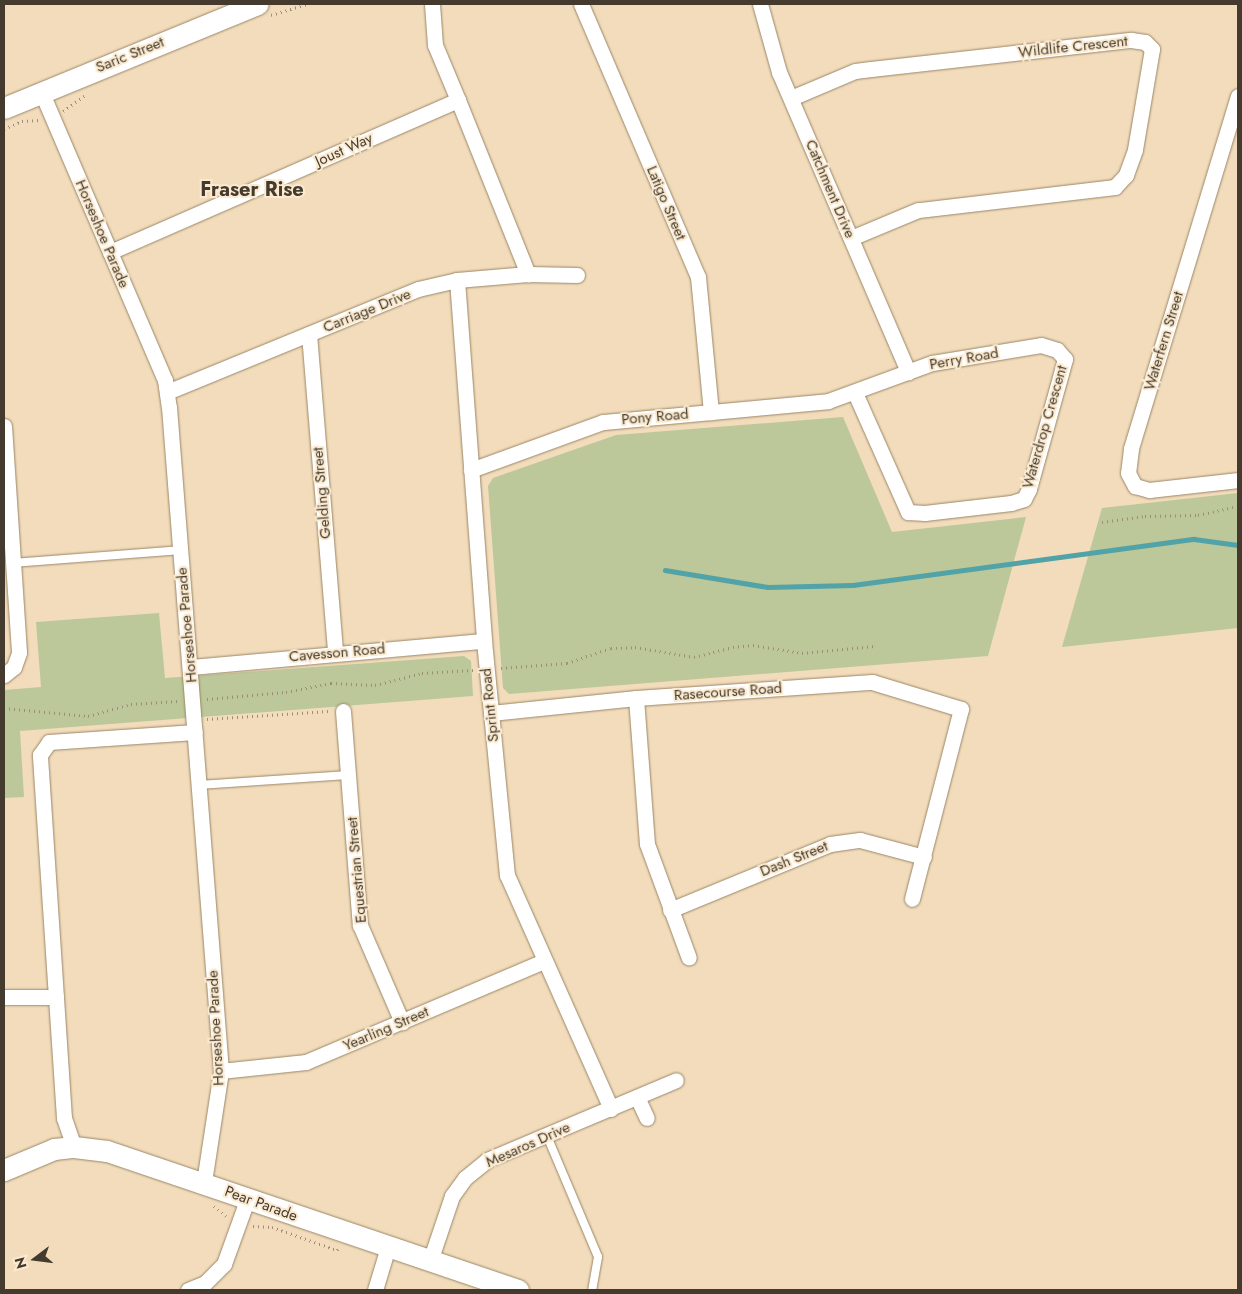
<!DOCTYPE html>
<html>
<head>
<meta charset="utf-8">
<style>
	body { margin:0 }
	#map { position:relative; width:1242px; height:1294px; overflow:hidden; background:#f2dcbb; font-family:Jost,sans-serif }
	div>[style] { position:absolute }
	.green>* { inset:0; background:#bcc899 }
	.stream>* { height:4.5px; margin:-2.25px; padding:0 2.25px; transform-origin:2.25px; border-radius:2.25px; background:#51a3a8 }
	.path>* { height:2.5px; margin-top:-1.25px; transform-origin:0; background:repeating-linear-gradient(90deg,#9d8d76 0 1px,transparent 0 5px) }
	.roads { filter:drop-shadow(0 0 1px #9a8668) drop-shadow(0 0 1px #9a8668) }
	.lane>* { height:8px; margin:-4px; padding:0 4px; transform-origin:4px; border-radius:4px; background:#fff }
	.street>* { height:15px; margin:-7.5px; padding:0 7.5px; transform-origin:7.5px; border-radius:7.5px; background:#fff }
	.secondary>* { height:21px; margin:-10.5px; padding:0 10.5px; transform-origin:10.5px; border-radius:10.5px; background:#fff }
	span { translate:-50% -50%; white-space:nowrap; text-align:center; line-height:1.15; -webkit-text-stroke:4px #fbead0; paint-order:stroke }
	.street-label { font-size:15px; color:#443b2e }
	.district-label { font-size:20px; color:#443b2e; font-weight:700 }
	.frame { position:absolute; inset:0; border:5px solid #443b2e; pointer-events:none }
	.north { position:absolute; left:10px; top:1234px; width:50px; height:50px; -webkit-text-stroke:4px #fbead0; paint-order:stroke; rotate:255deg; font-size:14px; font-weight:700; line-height:20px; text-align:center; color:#443b2e }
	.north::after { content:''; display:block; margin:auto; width:18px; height:22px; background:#443b2e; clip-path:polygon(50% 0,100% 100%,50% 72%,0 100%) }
</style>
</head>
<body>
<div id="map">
	<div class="green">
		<i style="clip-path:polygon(843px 417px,892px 532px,1026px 517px,988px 656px,509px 694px,503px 688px,488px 486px,493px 478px,616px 435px)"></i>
		<i style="clip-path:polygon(1238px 493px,1238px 628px,1062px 647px,1102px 508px)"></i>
		<i style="clip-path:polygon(159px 613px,165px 678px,464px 656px,471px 661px,473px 696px,20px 731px,24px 797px,4px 798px,4px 690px,41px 687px,36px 622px)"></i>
	</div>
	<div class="stream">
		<i style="left:665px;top:570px;width:104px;rotate:9.4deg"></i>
		<i style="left:768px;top:587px;width:85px;rotate:-1.3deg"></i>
		<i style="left:853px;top:585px;width:344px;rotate:-7.7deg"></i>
		<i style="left:1194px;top:539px;width:44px;rotate:7.8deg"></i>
	</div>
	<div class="path">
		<i style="left:271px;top:15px;width:39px;rotate:-17deg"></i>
		<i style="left:63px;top:111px;width:29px;rotate:-35deg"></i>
		<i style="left:4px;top:129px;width:20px;rotate:-24deg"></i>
		<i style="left:22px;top:121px;width:18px;rotate:-3deg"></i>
		<i style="left:1102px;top:522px;width:43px;rotate:-7.9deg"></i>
		<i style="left:1145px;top:516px;width:53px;rotate:-1.1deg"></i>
		<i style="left:1198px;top:515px;width:41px;rotate:-12.7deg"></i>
		<i style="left:501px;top:668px;width:66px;rotate:-4.3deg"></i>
		<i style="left:567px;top:663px;width:46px;rotate:-18.8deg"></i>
		<i style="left:611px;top:648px;width:24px;rotate:-2deg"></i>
		<i style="left:635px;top:647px;width:60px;rotate:9.6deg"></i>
		<i style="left:694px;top:657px;width:40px;rotate:-14.4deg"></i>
		<i style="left:733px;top:647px;width:20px;rotate:-6deg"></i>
		<i style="left:753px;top:645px;width:50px;rotate:9.3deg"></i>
		<i style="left:802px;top:653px;width:73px;rotate:-5.5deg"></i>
		<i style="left:207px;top:699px;width:79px;rotate:-5.1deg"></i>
		<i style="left:286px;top:692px;width:46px;rotate:-11.3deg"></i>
		<i style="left:331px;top:683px;width:44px;rotate:2.6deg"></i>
		<i style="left:375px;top:685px;width:49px;rotate:-14.3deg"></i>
		<i style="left:422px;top:673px;width:51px;rotate:-3.4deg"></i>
		<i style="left:4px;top:708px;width:84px;rotate:5.4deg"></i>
		<i style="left:88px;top:716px;width:45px;rotate:-15.6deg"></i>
		<i style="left:131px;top:704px;width:48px;rotate:-3.6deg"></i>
		<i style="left:207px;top:719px;width:122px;rotate:-3.8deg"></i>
		<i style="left:214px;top:1206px;width:17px;rotate:40deg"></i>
		<i style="left:253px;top:1226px;width:19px;rotate:3deg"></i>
		<i style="left:272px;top:1227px;width:69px;rotate:19.5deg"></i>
		<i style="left:337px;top:1250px;width:4px;rotate:-56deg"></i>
	</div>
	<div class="roads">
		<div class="lane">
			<i style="left:13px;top:563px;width:169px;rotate:-4.4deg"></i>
			<i style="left:199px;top:785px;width:149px;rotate:-3.8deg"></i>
			<i style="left:547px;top:1136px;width:131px;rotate:67.1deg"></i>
			<i style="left:598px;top:1257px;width:34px;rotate:100deg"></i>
		</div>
		<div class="street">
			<i style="left:581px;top:4px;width:297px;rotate:66.8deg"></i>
			<i style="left:698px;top:277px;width:136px;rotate:84.5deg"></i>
			<i style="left:760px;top:4px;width:71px;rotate:74.4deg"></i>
			<i style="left:779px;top:72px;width:327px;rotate:66.7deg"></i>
			<i style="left:41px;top:91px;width:314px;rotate:66.8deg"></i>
			<i style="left:165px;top:380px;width:27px;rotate:82deg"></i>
			<i style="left:169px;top:407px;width:666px;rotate:85.52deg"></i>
			<i style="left:221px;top:1071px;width:112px;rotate:98.7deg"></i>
			<i style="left:1238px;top:96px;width:369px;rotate:106.9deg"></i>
			<i style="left:1131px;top:449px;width:24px;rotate:97deg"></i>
			<i style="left:1128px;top:473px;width:15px;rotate:62deg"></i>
			<i style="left:1135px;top:486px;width:15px;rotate:16deg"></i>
			<i style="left:1149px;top:490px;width:90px;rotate:-6.4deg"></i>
			<i style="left:791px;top:98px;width:69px;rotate:-22.9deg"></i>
			<i style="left:855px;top:71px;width:16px;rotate:-7deg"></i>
			<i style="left:871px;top:69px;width:262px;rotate:-6.4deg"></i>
			<i style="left:1131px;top:40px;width:14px;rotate:8deg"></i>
			<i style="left:1145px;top:42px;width:10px;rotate:45deg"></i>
			<i style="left:1152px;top:49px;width:102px;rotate:99.6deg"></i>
			<i style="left:1135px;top:150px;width:27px;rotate:110deg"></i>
			<i style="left:1126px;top:175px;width:16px;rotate:133deg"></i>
			<i style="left:1115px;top:187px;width:198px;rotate:173.3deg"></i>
			<i style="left:918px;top:210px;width:73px;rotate:157.3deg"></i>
			<i style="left:458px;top:100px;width:188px;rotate:68.1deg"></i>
			<i style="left:110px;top:252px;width:380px;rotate:-23.6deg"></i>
			<i style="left:458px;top:100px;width:60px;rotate:-112.7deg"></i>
			<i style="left:435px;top:45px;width:41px;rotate:-94.2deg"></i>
			<i style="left:457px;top:280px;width:362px;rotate:85.7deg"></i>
			<i style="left:484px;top:641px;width:235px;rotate:84.4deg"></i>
			<i style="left:507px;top:875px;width:256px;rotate:66deg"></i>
			<i style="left:309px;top:334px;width:320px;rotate:85.3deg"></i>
			<i style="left:167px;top:392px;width:271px;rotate:-22.3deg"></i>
			<i style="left:418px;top:289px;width:40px;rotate:-13deg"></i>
			<i style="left:457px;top:280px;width:71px;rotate:-4.8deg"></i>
			<i style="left:528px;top:274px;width:49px;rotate:1.2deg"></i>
			<i style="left:4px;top:426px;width:227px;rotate:86.2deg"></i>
			<i style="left:19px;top:653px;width:15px;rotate:110deg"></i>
			<i style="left:14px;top:667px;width:13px;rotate:141deg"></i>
			<i style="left:471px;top:470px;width:140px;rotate:-20deg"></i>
			<i style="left:603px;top:422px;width:226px;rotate:-5.3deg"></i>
			<i style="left:828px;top:401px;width:111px;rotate:-20.1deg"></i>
			<i style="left:932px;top:363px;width:110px;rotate:-9.4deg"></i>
			<i style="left:1041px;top:345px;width:17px;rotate:17deg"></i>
			<i style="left:1057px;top:350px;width:12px;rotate:48deg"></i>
			<i style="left:1065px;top:359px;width:135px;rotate:105.5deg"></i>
			<i style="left:1029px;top:489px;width:11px;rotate:117deg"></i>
			<i style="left:1024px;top:499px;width:14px;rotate:163deg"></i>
			<i style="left:1011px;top:503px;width:87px;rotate:173.4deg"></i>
			<i style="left:925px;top:513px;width:17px;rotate:-177deg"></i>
			<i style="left:908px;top:512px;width:130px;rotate:-114deg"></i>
			<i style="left:190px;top:667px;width:295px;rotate:-5.1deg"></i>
			<i style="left:636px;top:698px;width:146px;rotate:85.7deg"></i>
			<i style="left:647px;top:844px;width:121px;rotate:69.8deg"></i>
			<i style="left:343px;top:711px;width:215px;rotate:85.5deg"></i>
			<i style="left:360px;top:925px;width:106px;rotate:66.6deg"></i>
			<i style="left:491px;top:713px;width:146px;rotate:-5.9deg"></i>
			<i style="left:636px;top:698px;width:237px;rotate:-3.9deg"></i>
			<i style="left:872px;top:682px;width:93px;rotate:16.9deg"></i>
			<i style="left:961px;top:709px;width:196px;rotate:104.5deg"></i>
			<i style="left:670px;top:910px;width:173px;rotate:-22.4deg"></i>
			<i style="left:830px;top:844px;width:30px;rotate:-8deg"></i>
			<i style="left:860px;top:840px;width:66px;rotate:14.9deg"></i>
			<i style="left:4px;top:997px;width:52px"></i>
			<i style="left:221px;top:1071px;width:85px;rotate:-6deg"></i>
			<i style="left:306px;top:1062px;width:259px;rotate:-23deg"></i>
			<i style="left:637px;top:1097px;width:23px;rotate:65deg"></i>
			<i style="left:74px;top:1147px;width:31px;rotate:-109deg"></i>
			<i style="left:64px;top:1118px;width:364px;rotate:-93.8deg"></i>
			<i style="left:40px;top:755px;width:16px;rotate:-55deg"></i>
			<i style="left:49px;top:742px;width:146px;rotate:-3.9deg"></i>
			<i style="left:430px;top:1261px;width:69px;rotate:-71.3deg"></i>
			<i style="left:452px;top:1196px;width:22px;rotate:-54deg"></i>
			<i style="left:465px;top:1178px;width:28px;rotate:-39deg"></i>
			<i style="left:487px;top:1160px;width:205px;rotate:-22.9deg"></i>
			<i style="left:188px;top:1290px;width:18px;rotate:-22deg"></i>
			<i style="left:205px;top:1283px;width:27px;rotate:-45deg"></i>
			<i style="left:224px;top:1264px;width:68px;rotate:-70.2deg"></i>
			<i style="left:375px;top:1290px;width:45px;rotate:-73.2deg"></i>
		</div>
		<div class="secondary">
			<i style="left:4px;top:108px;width:274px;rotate:-22.3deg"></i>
			<i style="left:4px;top:1170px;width:54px;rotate:-22.8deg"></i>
			<i style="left:54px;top:1149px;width:20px;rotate:-6deg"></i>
			<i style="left:74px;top:1147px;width:33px;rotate:7deg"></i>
			<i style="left:107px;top:1151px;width:434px;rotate:18.7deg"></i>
		</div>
	</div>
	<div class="street-label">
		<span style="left:1073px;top:47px;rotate:-6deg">Wildlife Crescent</span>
		<span style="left:130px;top:55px;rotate:-22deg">Saric Street</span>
		<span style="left:344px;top:150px;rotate:-24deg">Joust Way</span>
		<span style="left:830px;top:189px;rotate:67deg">Catchment Drive</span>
		<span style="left:666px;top:203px;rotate:67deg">Latigo Street</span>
		<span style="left:102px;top:234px;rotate:67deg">Horseshoe Parade</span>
		<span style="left:367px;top:311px;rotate:-22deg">Carriage Drive</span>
		<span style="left:1164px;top:341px;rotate:-73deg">Waterfern Street</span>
		<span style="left:964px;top:359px;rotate:-10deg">Perry Road</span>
		<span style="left:655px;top:417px;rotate:-5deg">Pony Road</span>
		<span style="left:1045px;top:427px;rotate:-74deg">Waterdrop Crescent</span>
		<span style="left:322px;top:493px;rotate:-95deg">Gelding Street</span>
		<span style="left:187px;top:625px;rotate:-95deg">Horseshoe Parade</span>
		<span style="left:337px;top:653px;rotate:-5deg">Cavesson Road</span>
		<span style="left:728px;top:692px;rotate:-4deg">Rasecourse Road</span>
		<span style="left:490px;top:705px;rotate:-96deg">Sprint Road</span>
		<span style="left:794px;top:859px;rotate:-22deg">Dash Street</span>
		<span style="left:357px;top:870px;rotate:-95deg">Equestrian Street</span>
		<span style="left:216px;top:1028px;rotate:-93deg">Horseshoe Parade</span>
		<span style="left:386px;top:1029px;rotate:-23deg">Yearling Street</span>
		<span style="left:528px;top:1145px;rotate:-24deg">Mesaros Drive</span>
		<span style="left:261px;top:1204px;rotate:20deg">Pear Parade</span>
	</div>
	<div class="district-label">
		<span style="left:252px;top:189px">Fraser Rise</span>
	</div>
	<div class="frame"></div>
	<div class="north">N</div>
</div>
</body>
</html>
